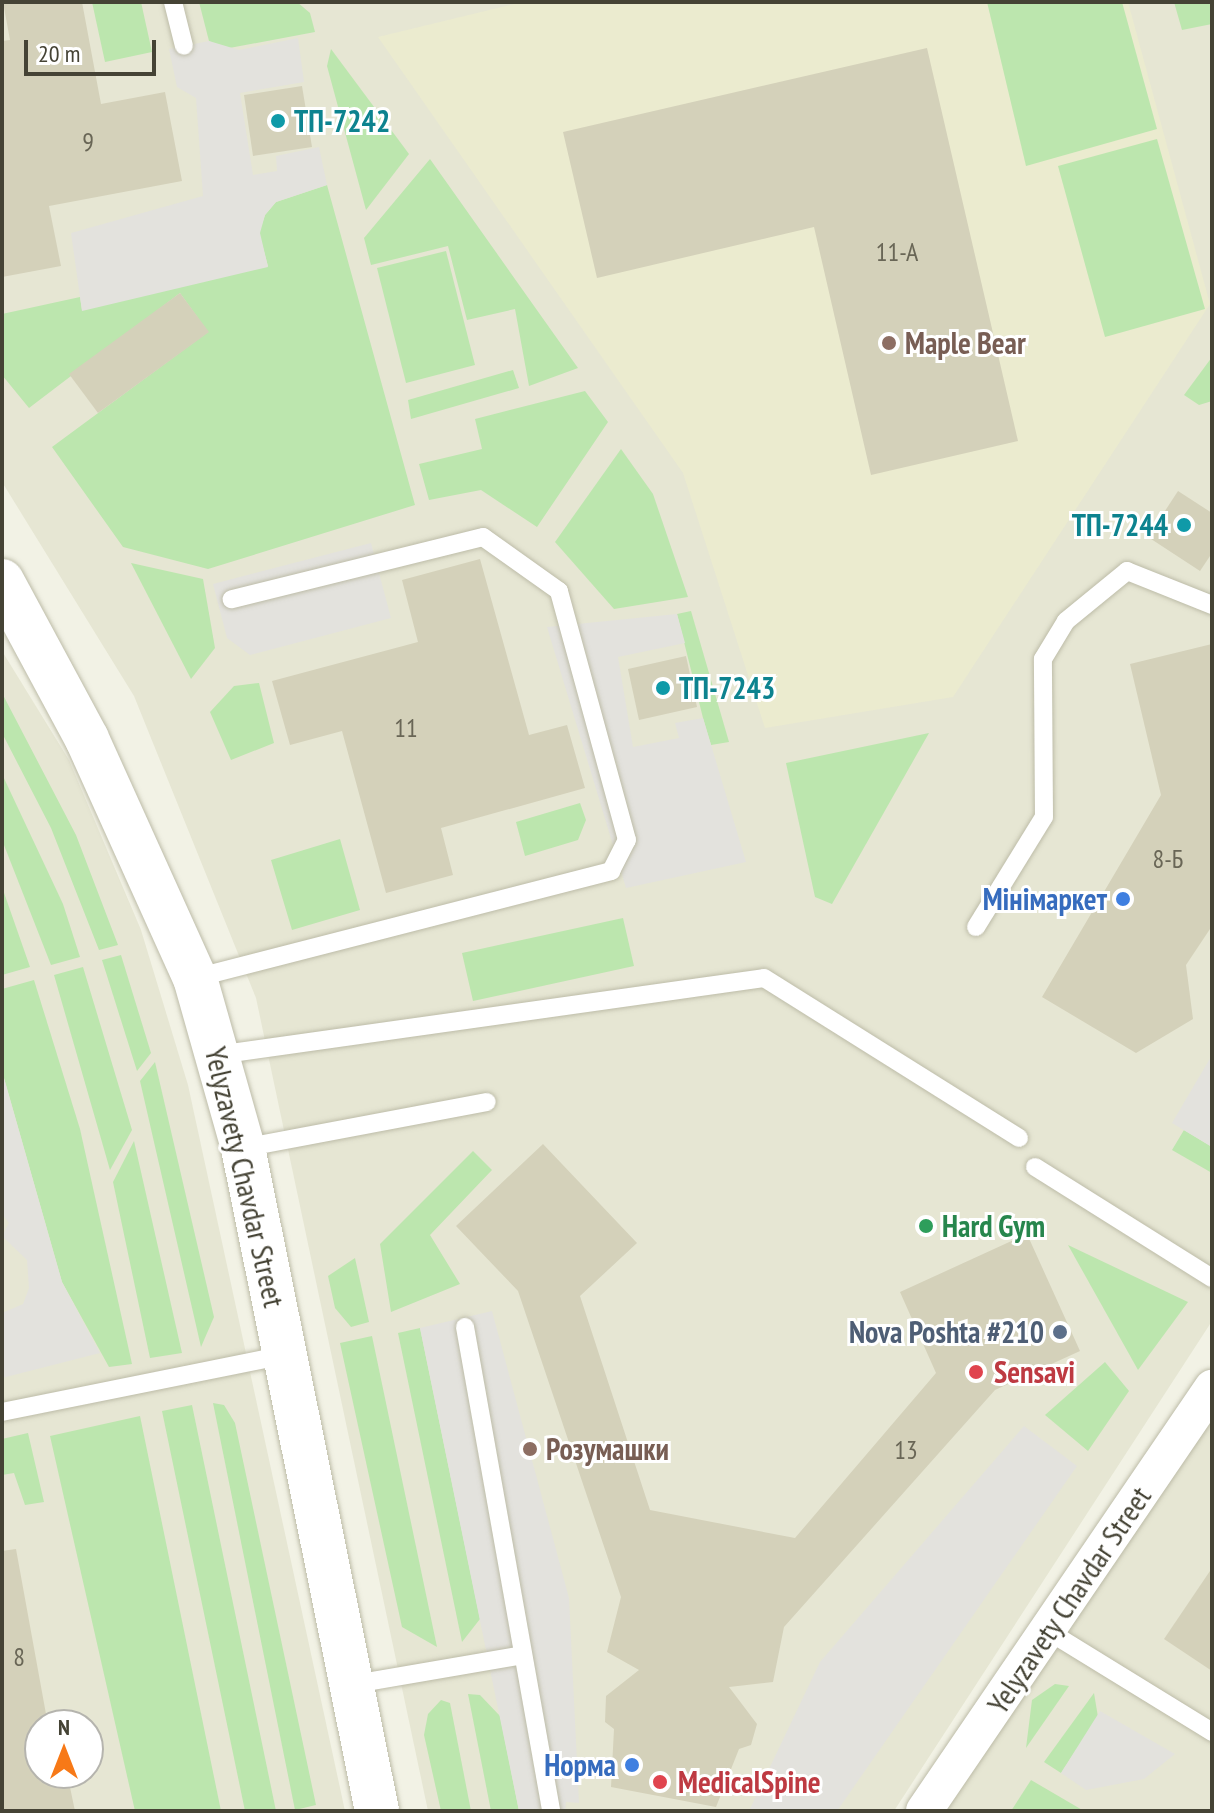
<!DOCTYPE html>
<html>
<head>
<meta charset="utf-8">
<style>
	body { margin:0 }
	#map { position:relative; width:1214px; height:1813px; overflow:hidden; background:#f2f2e5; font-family:"PT Sans Narrow",sans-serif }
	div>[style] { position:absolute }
	.residential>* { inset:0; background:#e6e6d3 }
	.education>* { inset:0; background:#ebebcf }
	.green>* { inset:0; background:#bce6ae }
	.parking>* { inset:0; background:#e3e2dd }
	.building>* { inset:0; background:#d4d1ba }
	.roads { filter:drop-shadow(0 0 2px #bdbca8) drop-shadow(0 0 2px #bdbca8) }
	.service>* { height:18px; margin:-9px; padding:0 9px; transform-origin:9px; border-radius:9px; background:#fff }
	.minor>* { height:36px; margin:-18px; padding:0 18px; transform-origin:18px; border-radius:18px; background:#fff }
	.tertiary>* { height:44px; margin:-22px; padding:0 22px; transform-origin:22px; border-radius:22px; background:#fff }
	.dots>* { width:22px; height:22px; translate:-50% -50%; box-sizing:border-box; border:4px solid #fff; border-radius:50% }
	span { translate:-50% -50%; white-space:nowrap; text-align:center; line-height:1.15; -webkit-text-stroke:6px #fff; paint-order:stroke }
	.number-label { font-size:26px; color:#696656 }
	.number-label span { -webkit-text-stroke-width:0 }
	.culture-label { font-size:30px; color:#0d838f; font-weight:700 }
	.left { translate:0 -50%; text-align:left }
	.right { translate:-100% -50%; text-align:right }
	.education-label { font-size:30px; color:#785e54; font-weight:700 }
	.shop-label { font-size:30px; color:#366cbe; font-weight:700 }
	.street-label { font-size:30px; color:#454335 }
	.leisure-label { font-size:30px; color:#27864d; font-weight:700 }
	.service-label { font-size:30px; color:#4e5e75; font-weight:700 }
	.health-label { font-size:30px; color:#be3a42; font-weight:700 }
	.frame { position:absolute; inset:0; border:4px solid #454335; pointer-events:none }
	.north { position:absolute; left:24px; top:1709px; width:80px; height:80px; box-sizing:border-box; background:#fff; border:2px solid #b5b4ae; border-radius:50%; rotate:0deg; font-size:22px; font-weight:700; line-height:32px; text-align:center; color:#454335 }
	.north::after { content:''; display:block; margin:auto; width:28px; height:36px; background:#f77917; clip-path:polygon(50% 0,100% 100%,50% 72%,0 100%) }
	.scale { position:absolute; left:24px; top:40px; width:132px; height:36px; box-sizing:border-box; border:4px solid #454335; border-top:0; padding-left:10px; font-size:24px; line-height:28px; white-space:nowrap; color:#454335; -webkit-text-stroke:6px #fff; paint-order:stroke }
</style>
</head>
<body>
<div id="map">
	<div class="residential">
		<i style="clip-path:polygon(2px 2px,1212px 2px,1212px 1321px,894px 1811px,428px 1811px,256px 998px,134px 696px,2px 482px)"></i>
		<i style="clip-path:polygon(evenodd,2px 651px,69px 760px,141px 930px,188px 1085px,345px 1811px,2px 1811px,2px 651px,40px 1725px,88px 1725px,88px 1773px,40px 1773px,40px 1725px)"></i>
		<i style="clip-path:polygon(1212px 1403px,1212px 1811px,938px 1811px)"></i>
	</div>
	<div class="education">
		<i style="clip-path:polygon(522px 2px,1128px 2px,1210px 304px,953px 697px,765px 728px,683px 473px,378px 37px)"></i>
	</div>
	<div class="green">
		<i style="clip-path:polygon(92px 2px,141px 2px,152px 52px,105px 62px)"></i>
		<i style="clip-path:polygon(199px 2px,297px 2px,310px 13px,315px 32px,224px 49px,209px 41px)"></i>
		<i style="clip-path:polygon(987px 2px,1122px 2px,1157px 129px,1026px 166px)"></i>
		<i style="clip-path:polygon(1174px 2px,1212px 2px,1212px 24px,1182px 30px)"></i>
		<i style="clip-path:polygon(331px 49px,409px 154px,366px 210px,327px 66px)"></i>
		<i style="clip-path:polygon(1157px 139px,1205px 309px,1105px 337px,1058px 166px)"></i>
		<i style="clip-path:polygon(430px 159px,578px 368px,529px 386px,515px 309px,467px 320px,448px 246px,371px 265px,364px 238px)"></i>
		<i style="clip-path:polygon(327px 185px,415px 505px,208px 569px,123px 547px,52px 447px,208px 332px,180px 293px,29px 408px,2px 375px,2px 314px,80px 297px,82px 310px,268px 266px,259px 233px,265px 215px,276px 202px)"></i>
		<i style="clip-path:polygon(446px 251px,475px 365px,406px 383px,377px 268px)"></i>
		<i style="clip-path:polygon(1212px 357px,1212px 401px,1199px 405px,1184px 395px)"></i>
		<i style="clip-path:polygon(513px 370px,519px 388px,411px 419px,408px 400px)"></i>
		<i style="clip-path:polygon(585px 391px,608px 422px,537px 527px,481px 490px,429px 500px,419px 464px,482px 449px,475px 419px)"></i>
		<i style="clip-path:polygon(621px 449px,653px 494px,688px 597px,614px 609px,555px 542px)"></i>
		<i style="clip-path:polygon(131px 563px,203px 579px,215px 648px,191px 679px)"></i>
		<i style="clip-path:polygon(691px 611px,729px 742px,711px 745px,703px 718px,677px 614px)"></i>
		<i style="clip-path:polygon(259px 683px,274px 743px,231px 760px,210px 712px,234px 686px)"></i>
		<i style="clip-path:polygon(2px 693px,76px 835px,118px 945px,99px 950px,51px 828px,2px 733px)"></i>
		<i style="clip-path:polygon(929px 733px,832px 904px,815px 897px,786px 763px)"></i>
		<i style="clip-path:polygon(2px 774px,63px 904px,80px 957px,51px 965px,2px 840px)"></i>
		<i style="clip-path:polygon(580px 803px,586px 820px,578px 840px,525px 856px,516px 822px)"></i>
		<i style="clip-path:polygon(340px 839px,360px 910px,292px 930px,271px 860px)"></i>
		<i style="clip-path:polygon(2px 887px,30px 967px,2px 975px)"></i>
		<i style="clip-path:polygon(623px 918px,634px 966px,473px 1001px,462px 953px)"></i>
		<i style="clip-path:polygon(121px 955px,151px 1053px,137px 1071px,102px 960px)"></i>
		<i style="clip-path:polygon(83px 967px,132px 1130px,110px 1170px,54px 975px)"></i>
		<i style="clip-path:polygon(34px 980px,80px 1129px,132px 1364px,109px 1367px,62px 1282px,2px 1071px,2px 989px)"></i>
		<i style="clip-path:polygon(155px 1062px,214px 1317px,201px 1347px,140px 1081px)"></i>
		<i style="clip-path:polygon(1184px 1130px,1212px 1147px,1212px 1173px,1172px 1150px)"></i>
		<i style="clip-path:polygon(134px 1141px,182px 1353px,150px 1358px,113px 1182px)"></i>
		<i style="clip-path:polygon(473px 1151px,492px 1170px,430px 1235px,460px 1284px,391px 1312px,380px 1244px)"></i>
		<i style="clip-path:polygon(1068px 1245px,1188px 1302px,1138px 1370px)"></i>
		<i style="clip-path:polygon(355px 1258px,369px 1322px,351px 1327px,335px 1308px,328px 1276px)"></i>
		<i style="clip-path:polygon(420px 1328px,480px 1619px,462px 1642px,398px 1333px)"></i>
		<i style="clip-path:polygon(372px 1336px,437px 1647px,402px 1627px,340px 1343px)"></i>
		<i style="clip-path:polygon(1105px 1362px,1129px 1391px,1088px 1451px,1045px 1415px)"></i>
		<i style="clip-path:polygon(213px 1403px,224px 1405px,235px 1423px,316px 1805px,295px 1810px)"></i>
		<i style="clip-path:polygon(192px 1405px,276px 1811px,245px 1811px,162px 1411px)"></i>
		<i style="clip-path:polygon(140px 1416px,221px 1811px,135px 1811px,50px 1436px)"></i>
		<i style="clip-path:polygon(28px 1433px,44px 1502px,25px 1505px,14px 1473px,2px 1475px,2px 1439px)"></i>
		<i style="clip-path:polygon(1055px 1684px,1069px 1686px,1026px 1748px,1032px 1700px)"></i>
		<i style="clip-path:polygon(1094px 1693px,1098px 1717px,1061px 1773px,1044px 1762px)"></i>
		<i style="clip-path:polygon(468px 1694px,480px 1695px,500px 1716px,519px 1811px,491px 1811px)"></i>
		<i style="clip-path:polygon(441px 1700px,450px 1703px,471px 1811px,441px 1811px,424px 1735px,428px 1714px)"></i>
		<i style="clip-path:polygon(1031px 1780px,1084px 1811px,1011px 1811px)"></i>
	</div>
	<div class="parking">
		<i style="clip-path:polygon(298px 38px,304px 82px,240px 93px,253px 175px,277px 171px,276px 156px,319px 147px,327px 185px,276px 202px,265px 215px,260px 233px,268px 267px,82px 311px,71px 233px,203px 196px,196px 98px,177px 87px,169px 49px,209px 41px,239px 50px)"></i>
		<i style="clip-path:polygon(371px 543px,391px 618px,250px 655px,227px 638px,213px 584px)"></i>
		<i style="clip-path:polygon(677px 614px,685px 643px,618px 657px,633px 747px,679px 738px,675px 723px,703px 718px,746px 862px,626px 888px,547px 627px)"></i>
		<i style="clip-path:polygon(1212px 1055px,1212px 1147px,1172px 1123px)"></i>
		<i style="clip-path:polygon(2px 1071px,62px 1282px,100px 1353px,2px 1378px,2px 1313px,23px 1304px,29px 1288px,27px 1260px,2px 1236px,9px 1223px,2px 1214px)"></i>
		<i style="clip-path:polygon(492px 1311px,569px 1598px,579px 1803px,566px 1802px,565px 1811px,519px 1811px,420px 1328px)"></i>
		<i style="clip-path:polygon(1024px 1426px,1077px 1466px,837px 1811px,749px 1811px,820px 1662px)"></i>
		<i style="clip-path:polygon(1100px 1711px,1175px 1754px,1144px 1779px,1086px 1790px,1061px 1773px)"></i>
	</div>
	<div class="building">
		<i style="clip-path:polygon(3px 2px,82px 2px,101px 104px,165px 92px,182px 181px,49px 206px,61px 266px,2px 277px,2px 41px,10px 40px)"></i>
		<i style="clip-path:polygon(927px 48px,1018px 441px,871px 475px,814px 227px,597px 278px,563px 132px)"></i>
		<i style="clip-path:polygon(302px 86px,312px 147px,253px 156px,244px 95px)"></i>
		<i style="clip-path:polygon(180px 293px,209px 332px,98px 413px,69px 374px)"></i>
		<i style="clip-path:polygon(1178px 491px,1212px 513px,1212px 553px,1200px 571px,1148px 537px)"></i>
		<i style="clip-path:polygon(480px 559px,529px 735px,567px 725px,585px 788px,441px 828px,453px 875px,386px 893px,342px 731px,290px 745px,272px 681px,418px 642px,402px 580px)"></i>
		<i style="clip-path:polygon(1212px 644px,1212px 926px,1186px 965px,1193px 1019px,1136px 1053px,1042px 997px,1161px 795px,1130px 664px)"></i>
		<i style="clip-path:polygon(686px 656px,697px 707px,639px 720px,628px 669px)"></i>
		<i style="clip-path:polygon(543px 1144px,637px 1243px,580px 1296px,650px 1510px,795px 1538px,936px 1373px,900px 1292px,1027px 1234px,1080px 1351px,995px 1390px,784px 1627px,773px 1682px,729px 1687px,757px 1724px,751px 1745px,739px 1749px,716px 1807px,611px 1787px,614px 1729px,605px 1722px,606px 1696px,639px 1670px,607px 1652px,621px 1597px,518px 1291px,456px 1226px)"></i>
		<i style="clip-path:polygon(16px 1549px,48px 1725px,40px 1725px,40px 1773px,67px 1773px,75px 1811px,2px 1811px,2px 1551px)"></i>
		<i style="clip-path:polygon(1212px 1568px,1212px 1671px,1164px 1639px)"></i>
	</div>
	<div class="roads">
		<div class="service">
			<i style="left:173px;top:2px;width:45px;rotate:76deg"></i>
			<i style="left:976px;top:927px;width:129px;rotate:-58.3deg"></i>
			<i style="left:1044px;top:817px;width:158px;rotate:-90.4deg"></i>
			<i style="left:1043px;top:659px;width:44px;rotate:-58.8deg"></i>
			<i style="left:1066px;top:621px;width:79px;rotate:-39.3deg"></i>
			<i style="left:1127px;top:571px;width:92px;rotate:21.8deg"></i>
			<i style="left:195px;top:978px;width:430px;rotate:-14.4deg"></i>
			<i style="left:611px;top:871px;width:35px;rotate:-63deg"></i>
			<i style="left:627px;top:840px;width:258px;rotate:-105.3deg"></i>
			<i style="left:559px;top:591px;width:93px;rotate:-144.6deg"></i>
			<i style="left:483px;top:537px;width:259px;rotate:166.1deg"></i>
			<i style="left:217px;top:1055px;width:552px;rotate:-8.01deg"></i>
			<i style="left:764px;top:978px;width:301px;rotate:32.1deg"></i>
			<i style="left:243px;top:1148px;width:248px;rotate:-10.7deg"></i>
			<i style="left:1035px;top:1167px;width:209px;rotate:32.1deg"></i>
			<i style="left:465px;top:1327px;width:492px;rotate:79.9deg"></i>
			<i style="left:2px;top:1412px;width:289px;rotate:-11.4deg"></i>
			<i style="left:1048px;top:1631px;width:193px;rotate:31.6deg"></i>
			<i style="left:354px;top:1684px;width:171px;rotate:-9.7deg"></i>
		</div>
		<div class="minor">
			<i style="left:924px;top:1811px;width:512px;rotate:-55.75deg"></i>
		</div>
		<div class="tertiary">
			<i style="left:2px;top:581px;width:179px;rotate:61.7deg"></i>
			<i style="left:87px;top:739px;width:262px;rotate:65.7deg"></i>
			<i style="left:195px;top:978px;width:177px;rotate:74.2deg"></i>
			<i style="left:243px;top:1148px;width:676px;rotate:78.57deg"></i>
		</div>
	</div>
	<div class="dots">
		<i style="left:278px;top:121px;background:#0f9aa8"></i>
		<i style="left:889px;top:343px;background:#8d6e63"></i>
		<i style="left:1184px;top:525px;background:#0f9aa8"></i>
		<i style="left:663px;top:688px;background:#0f9aa8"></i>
		<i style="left:1123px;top:899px;background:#3f7fe0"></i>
		<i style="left:926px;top:1226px;background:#2e9e5b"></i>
		<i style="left:1060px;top:1332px;background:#5c6f8a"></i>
		<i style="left:976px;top:1372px;background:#e0444e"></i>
		<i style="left:530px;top:1449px;background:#8d6e63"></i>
		<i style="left:632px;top:1765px;background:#3f7fe0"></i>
		<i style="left:660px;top:1782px;background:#e0444e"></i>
	</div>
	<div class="number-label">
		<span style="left:88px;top:142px">9</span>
		<span style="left:897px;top:252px">11-А</span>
		<span style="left:406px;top:728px">11</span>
		<span style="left:1168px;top:859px">8-Б</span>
		<span style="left:906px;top:1450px">13</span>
		<span style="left:19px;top:1657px">8</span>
	</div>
	<div class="culture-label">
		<span class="left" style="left:294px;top:121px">ТП-7242</span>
		<span class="right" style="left:1168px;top:525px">ТП-7244</span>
		<span class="left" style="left:679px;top:688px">ТП-7243</span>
	</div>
	<div class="education-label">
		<span class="left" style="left:905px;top:343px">Maple Bear</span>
		<span class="left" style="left:546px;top:1449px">Розумашки</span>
	</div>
	<div class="shop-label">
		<span class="right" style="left:1107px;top:899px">Мінімаркет</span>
		<span class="right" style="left:616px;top:1765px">Норма</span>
	</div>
	<div class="street-label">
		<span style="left:245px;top:1177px;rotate:77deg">Yelyzavety Chavdar Street</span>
		<span style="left:1069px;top:1600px;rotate:-56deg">Yelyzavety Chavdar Street</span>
	</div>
	<div class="leisure-label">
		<span class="left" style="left:942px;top:1226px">Hard Gym</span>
	</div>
	<div class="service-label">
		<span class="right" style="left:1044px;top:1332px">Nova Poshta #210</span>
	</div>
	<div class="health-label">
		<span class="left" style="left:994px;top:1372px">Sensavi</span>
		<span class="left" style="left:678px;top:1782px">MedicalSpine</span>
	</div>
	<div class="frame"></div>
	<div class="north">N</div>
	<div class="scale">20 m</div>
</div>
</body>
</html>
